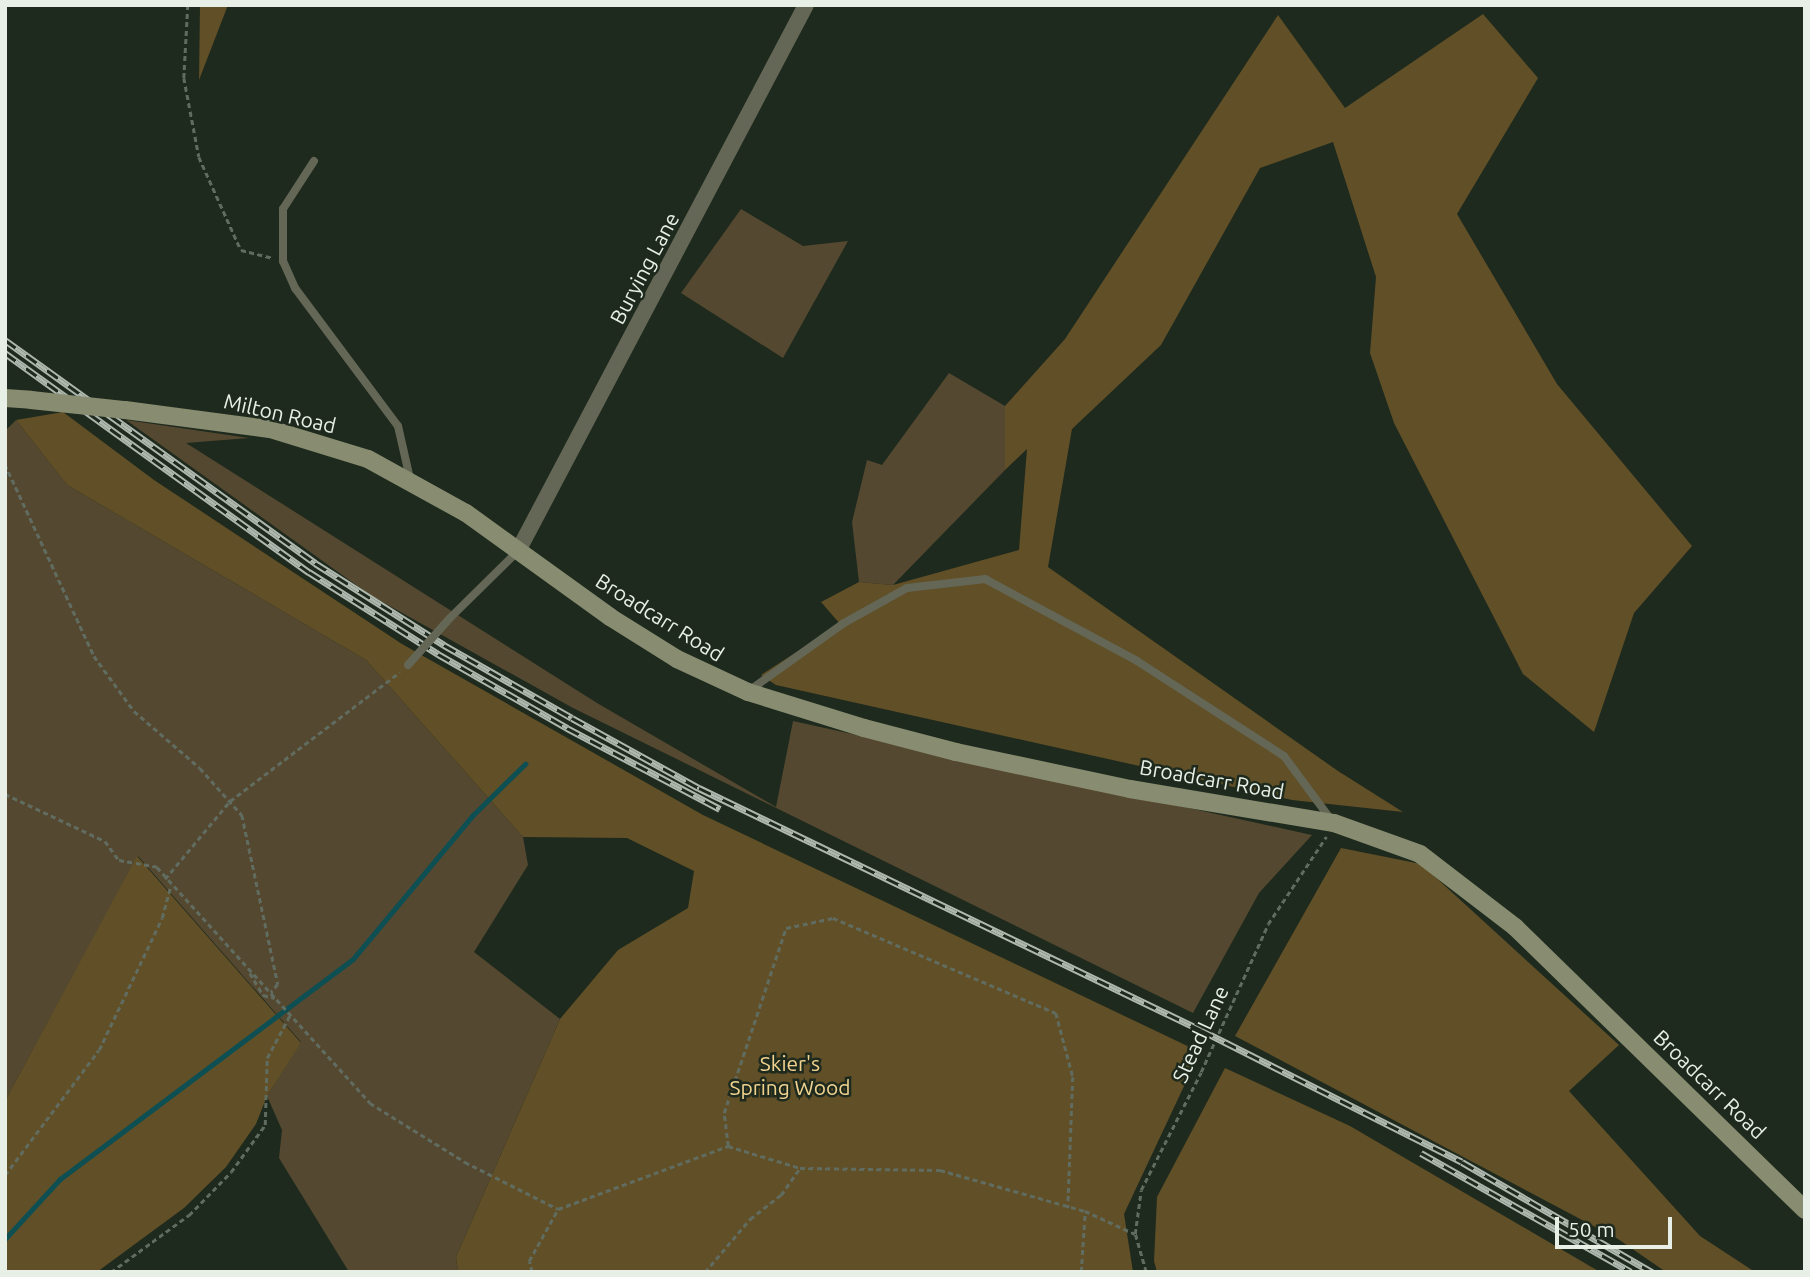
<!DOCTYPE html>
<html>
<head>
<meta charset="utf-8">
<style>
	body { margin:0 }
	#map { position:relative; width:1810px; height:1277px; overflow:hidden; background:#1e2a1d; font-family:Ubuntu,sans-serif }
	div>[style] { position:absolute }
	.green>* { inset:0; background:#544830 }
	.forest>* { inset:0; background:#604f27 }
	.stream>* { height:4.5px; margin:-2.25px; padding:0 2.25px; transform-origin:2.25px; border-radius:2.25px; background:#0d4f53 }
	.path>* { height:2.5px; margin-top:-1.25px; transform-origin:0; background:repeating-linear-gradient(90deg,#616c60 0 5px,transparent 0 8.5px) }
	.lane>* { height:8px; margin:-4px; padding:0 4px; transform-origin:4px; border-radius:4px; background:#656756 }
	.street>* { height:16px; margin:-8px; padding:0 8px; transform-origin:8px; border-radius:8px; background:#656756 }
	.secondary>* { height:18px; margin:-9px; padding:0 9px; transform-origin:9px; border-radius:9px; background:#888c70 }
	.rail>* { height:7px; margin-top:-3.5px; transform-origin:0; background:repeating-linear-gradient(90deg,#1e2a1d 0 13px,#afb8ae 0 26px); box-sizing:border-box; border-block:2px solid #afb8ae }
	.lane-bridge>* { height:8px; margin:-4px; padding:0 4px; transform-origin:4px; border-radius:4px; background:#656756 }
	.secondary-bridge>* { height:18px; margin:-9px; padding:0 9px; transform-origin:9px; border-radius:9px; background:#888c70 }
	span { translate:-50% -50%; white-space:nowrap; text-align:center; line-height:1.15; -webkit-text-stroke:5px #1e2a1d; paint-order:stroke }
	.street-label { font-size:21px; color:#e7efe6 }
	.park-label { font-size:21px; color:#f1d390 }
	.frame { position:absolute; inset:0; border:7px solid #e7efe6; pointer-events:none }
	.scale { position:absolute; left:1555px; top:1217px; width:117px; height:32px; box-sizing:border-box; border:4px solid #e7efe6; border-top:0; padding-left:9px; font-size:21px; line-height:24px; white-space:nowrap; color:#e7efe6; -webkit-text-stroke:5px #1e2a1d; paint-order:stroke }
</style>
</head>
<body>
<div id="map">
	<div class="green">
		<i style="clip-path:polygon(741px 209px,803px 246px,848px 241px,783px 358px,681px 293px)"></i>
		<i style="clip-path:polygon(949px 373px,1005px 406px,1005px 470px,893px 585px,859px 582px,852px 522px,867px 460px,882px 465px)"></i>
		<i style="clip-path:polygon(16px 420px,67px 485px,366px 660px,523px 837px,528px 865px,474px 952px,560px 1019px,456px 1257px,458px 1272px,349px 1272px,279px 1158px,282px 1130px,267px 1096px,301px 1042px,138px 856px,5px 1101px,5px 431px)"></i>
		<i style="clip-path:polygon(126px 420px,249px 438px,186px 443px,597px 703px,776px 807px,793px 721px,1312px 835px,1259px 893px,1193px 1013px,573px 708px,370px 595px)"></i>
	</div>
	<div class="forest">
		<i style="clip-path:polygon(200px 5px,228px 5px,199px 80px)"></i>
		<i style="clip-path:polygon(1483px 14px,1538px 78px,1457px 214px,1557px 384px,1692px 546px,1634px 613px,1594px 732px,1523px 674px,1394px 423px,1370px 353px,1376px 277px,1333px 142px,1260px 168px,1161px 345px,1072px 429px,1048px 567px,1338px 771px,1403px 812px,1292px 800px,776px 685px,761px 675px,840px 624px,821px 602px,859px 582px,893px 585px,1019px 550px,1027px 449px,1005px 470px,1005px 406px,1065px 339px,1278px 15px,1345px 108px)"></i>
		<i style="clip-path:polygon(63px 412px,154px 480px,402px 644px,703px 815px,1200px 1052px,1124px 1214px,1133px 1272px,458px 1272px,456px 1257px,560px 1019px,618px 950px,688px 908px,694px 871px,627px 838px,523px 837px,366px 660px,67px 485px,16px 420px)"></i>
		<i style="clip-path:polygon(1341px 848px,1421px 864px,1619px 1045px,1569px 1091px,1700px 1236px,1755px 1272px,1666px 1272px,1618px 1239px,1235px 1036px)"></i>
		<i style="clip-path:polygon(137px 856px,301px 1043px,267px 1096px,256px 1124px,226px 1167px,184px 1208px,97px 1272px,5px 1272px,5px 1101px)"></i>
		<i style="clip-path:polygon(1225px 1068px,1350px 1126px,1600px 1272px,1157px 1272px,1154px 1261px,1157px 1197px)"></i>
	</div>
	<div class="stream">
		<i style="left:5px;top:1239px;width:81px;rotate:-47.5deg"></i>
		<i style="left:60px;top:1179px;width:366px;rotate:-36.9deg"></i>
		<i style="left:353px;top:959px;width:187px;rotate:-50.2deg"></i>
		<i style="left:473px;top:815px;width:73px;rotate:-44.4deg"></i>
	</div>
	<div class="path">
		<i style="left:188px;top:5px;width:73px;rotate:93.1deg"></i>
		<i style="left:184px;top:78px;width:80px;rotate:79.2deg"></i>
		<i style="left:199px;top:157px;width:102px;rotate:65.7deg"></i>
		<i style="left:241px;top:250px;width:32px;rotate:14deg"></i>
		<i style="left:5px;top:464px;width:212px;rotate:65.1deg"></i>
		<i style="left:94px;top:656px;width:68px;rotate:54deg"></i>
		<i style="left:134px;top:711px;width:87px;rotate:40.8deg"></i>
		<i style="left:200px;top:768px;width:63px;rotate:48.2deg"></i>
		<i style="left:242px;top:815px;width:173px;rotate:78deg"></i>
		<i style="left:278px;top:984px;width:11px;rotate:128deg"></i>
		<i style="left:5px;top:794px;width:110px;rotate:25.2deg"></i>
		<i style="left:105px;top:841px;width:24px;rotate:54deg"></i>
		<i style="left:119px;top:860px;width:39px;rotate:10deg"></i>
		<i style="left:157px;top:867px;width:318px;rotate:47.9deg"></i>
		<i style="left:370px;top:1103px;width:112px;rotate:31.8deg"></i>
		<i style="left:465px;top:1162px;width:104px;rotate:26.8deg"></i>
		<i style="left:165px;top:879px;width:102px;rotate:-50.2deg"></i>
		<i style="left:230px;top:801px;width:213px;rotate:-37.2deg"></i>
		<i style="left:250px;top:973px;width:26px;rotate:59deg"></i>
		<i style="left:263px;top:995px;width:12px;rotate:14deg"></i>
		<i style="left:728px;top:1146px;width:33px;rotate:-97deg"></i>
		<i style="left:724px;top:1113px;width:195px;rotate:-71.5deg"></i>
		<i style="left:786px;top:928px;width:48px;rotate:-12deg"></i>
		<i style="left:833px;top:918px;width:242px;rotate:23.1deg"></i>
		<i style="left:1056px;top:1013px;width:66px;rotate:75.1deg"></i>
		<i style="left:1073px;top:1077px;width:131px;rotate:92.2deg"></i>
		<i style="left:5px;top:1175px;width:156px;rotate:-53.1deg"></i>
		<i style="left:99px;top:1050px;width:146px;rotate:-64.5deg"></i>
		<i style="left:162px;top:918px;width:34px;rotate:-75deg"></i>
		<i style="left:111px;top:1272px;width:97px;rotate:-36.2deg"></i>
		<i style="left:189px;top:1215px;width:60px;rotate:-45.7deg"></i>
		<i style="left:231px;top:1172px;width:58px;rotate:-54.1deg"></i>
		<i style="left:265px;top:1125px;width:67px;rotate:-88.3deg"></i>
		<i style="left:267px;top:1058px;width:49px;rotate:-61.9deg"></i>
		<i style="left:532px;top:1272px;width:11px;rotate:-105deg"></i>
		<i style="left:529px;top:1261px;width:60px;rotate:-60.9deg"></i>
		<i style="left:558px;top:1209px;width:181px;rotate:-20.3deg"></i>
		<i style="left:728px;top:1146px;width:75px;rotate:17deg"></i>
		<i style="left:800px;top:1168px;width:140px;rotate:0.8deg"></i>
		<i style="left:940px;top:1170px;width:151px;rotate:15.8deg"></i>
		<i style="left:1085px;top:1211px;width:55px;rotate:24.7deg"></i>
		<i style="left:705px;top:1272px;width:70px;rotate:-49.7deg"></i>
		<i style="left:750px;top:1219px;width:39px;rotate:-38deg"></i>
		<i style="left:781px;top:1195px;width:33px;rotate:-55deg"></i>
		<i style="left:1081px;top:1272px;width:60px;rotate:-86.2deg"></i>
		<i style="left:1146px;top:1272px;width:40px;rotate:-106deg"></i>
		<i style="left:1135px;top:1234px;width:44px;rotate:-82.2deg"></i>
		<i style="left:1141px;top:1190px;width:132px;rotate:-63deg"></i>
		<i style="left:1201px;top:1072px;width:162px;rotate:-65.6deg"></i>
		<i style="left:1268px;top:924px;width:105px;rotate:-56.3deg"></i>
		<i style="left:1230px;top:1272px;width:36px"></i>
	</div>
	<div class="lane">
		<i style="left:314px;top:161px;width:57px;rotate:122.9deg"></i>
		<i style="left:283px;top:209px;width:52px;rotate:90deg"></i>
		<i style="left:283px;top:261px;width:30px;rotate:66deg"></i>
		<i style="left:295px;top:288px;width:172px;rotate:53.3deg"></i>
		<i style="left:398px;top:426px;width:54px;rotate:77.2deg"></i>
		<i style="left:450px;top:618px;width:95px;rotate:-44.6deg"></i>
		<i style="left:750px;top:690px;width:115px;rotate:-35.5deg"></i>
		<i style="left:844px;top:623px;width:72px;rotate:-29.1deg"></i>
		<i style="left:907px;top:588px;width:79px;rotate:-6.6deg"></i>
		<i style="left:985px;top:579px;width:173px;rotate:28.3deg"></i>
		<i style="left:1137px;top:661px;width:175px;rotate:32.9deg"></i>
		<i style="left:1284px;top:756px;width:81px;rotate:53.6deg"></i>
	</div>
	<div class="street">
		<i style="left:518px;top:551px;width:617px;rotate:-62.19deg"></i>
	</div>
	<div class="secondary">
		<i style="left:5px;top:398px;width:26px;rotate:4deg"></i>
		<i style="left:125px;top:410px;width:146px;rotate:7.5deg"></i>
		<i style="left:270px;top:429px;width:102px;rotate:17deg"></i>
		<i style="left:368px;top:459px;width:112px;rotate:28.9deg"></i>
		<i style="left:466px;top:513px;width:178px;rotate:35.8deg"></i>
		<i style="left:610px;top:617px;width:79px;rotate:32.1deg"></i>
		<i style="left:677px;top:659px;width:78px;rotate:24.9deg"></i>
		<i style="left:748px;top:692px;width:121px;rotate:17.2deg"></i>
		<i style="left:864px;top:728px;width:95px;rotate:14.6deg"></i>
		<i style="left:956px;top:752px;width:178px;rotate:12deg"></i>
		<i style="left:1130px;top:789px;width:207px;rotate:9.5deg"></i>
		<i style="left:1334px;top:823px;width:91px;rotate:19.8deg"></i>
		<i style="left:1420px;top:854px;width:120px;rotate:37.5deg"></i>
		<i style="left:1515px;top:927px;width:405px;rotate:44.3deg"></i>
	</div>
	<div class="rail">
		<i style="left:5px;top:340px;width:382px;rotate:35.7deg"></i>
		<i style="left:315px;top:563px;width:153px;rotate:32.4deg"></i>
		<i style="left:444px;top:645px;width:147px;rotate:29.7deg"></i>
		<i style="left:572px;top:718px;width:145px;rotate:28.9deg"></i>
		<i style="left:699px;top:788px;width:557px;rotate:25.74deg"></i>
		<i style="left:1201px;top:1030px;width:292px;rotate:26.8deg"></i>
		<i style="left:1462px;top:1162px;width:220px;rotate:30.1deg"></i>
		<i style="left:5px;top:353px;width:375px;rotate:35.8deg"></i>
		<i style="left:309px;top:572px;width:153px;rotate:32.4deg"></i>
		<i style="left:438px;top:654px;width:149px;rotate:29.8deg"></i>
		<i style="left:567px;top:728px;width:173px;rotate:27.9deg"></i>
		<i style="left:1421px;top:1153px;width:241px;rotate:29.5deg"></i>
	</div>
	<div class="lane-bridge">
		<i style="left:408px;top:665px;width:63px;rotate:-48.2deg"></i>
	</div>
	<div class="secondary-bridge">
		<i style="left:31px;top:400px;width:95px;rotate:6.1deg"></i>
	</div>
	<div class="street-label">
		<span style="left:644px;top:268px;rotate:-62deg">Burying Lane</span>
		<span style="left:280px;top:413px;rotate:13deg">Milton Road</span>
		<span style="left:660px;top:617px;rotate:32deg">Broadcarr Road</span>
		<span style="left:1212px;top:779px;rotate:10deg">Broadcarr Road</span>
		<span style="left:1200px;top:1034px;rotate:-65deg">Stead Lane</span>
		<span style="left:1710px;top:1084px;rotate:44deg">Broadcarr Road</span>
	</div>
	<div class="park-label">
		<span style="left:790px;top:1075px">Skier's<br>Spring Wood</span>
	</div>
	<div class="frame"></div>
	<div class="scale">50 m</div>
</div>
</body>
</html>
